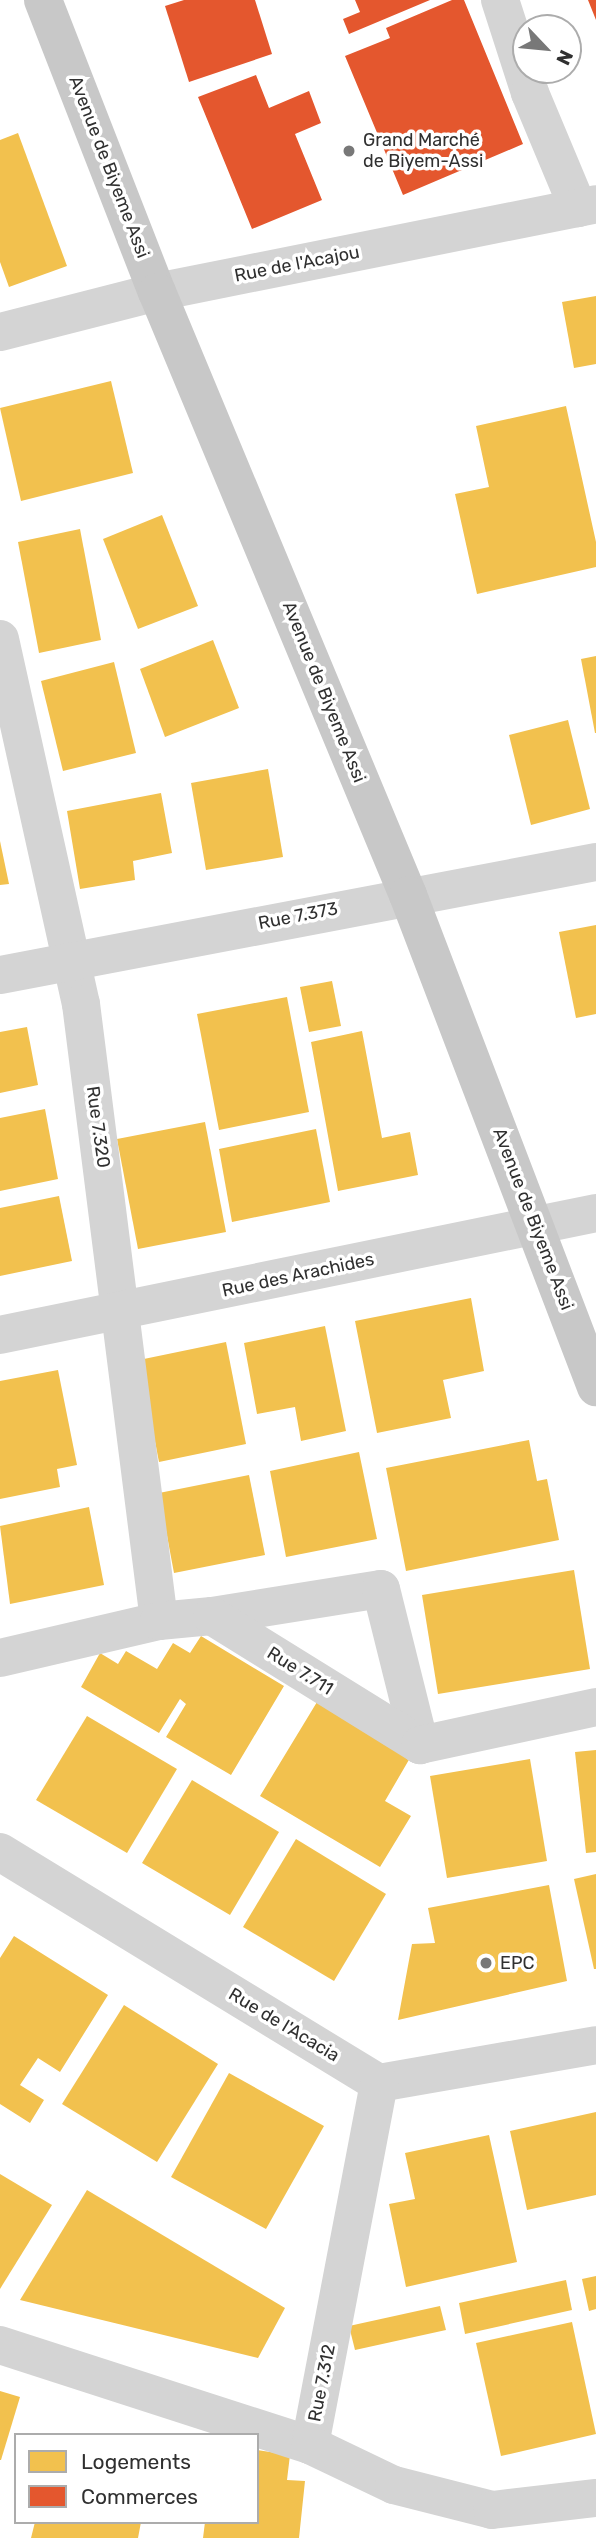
<!DOCTYPE html>
<html>
<head>
<meta charset="utf-8">
<style>
	body { margin:0 }
	#map { position:relative; width:596px; height:2538px; overflow:hidden; background:#fff; font-family:Rubik,sans-serif }
	div>[style] { position:absolute }
	.homes>* { inset:0; background:#f2c14e }
	.shops>* { inset:0; background:#e4572e }
	.minor>* { height:38px; margin:-19px; padding:0 19px; transform-origin:19px; border-radius:19px; background:#d4d4d4 }
	.major>* { height:38px; margin:-19px; padding:0 19px; transform-origin:19px; border-radius:19px; background:#c8c8c8 }
	.dots>* { width:19px; height:19px; translate:-50% -50%; box-sizing:border-box; border:4px solid #fff; border-radius:50% }
	span { translate:-50% -50%; white-space:nowrap; text-align:center; line-height:1.15; -webkit-text-stroke:7px #fff; paint-order:stroke }
	.poi-label { font-size:18px; color:#303030 }
	.left { translate:0 -50%; text-align:left }
	.street-label { font-size:18px; color:#303030 }
	.legend { position:absolute; left:14px; top:2433px; width:245px; height:91px; box-sizing:border-box; background:#fff; border:2px solid #acacac; margin:0; padding:9px 12px; list-style:none; font-size:21px; color:#303030 }
	.legend li { display:flex; align-items:center; gap:14px; height:35px }
	.legend b { width:35px; border:2px solid #acacac }
	.north { position:absolute; left:512px; top:14px; width:70px; height:70px; box-sizing:border-box; background:#fff; border:2px solid #acacac; border-radius:50%; rotate:116deg; font-size:19px; font-weight:700; line-height:28px; text-align:center; color:#303030 }
	.north::after { content:''; display:block; margin:auto; width:24px; height:32px; background:#787878; clip-path:polygon(50% 0,100% 100%,50% 72%,0 100%) }
</style>
</head>
<body>
<div id="map">
	<div class="homes">
		<i style="clip-path:polygon(18px 133px,67px 266px,9px 287px,0 262px,0 140px)"></i>
		<i style="clip-path:polygon(596px 296px,596px 364px,574px 368px,562px 302px)"></i>
		<i style="clip-path:polygon(111px 381px,133px 473px,21px 501px,0 408px)"></i>
		<i style="clip-path:polygon(566px 406px,596px 542px,596px 567px,477px 594px,455px 494px,489px 487px,476px 426px)"></i>
		<i style="clip-path:polygon(162px 515px,198px 606px,138px 629px,103px 539px)"></i>
		<i style="clip-path:polygon(80px 529px,101px 640px,39px 653px,18px 542px)"></i>
		<i style="clip-path:polygon(213px 640px,239px 708px,165px 737px,140px 669px)"></i>
		<i style="clip-path:polygon(596px 656px,596px 733px,595px 733px,581px 659px)"></i>
		<i style="clip-path:polygon(114px 662px,136px 753px,63px 771px,41px 681px)"></i>
		<i style="clip-path:polygon(568px 720px,590px 809px,531px 825px,509px 735px)"></i>
		<i style="clip-path:polygon(268px 769px,283px 857px,206px 870px,191px 783px)"></i>
		<i style="clip-path:polygon(161px 793px,172px 853px,133px 861px,135px 880px,80px 889px,67px 811px)"></i>
		<i style="clip-path:polygon(0 841px,9px 884px,0 885px)"></i>
		<i style="clip-path:polygon(596px 925px,596px 1014px,576px 1018px,559px 932px)"></i>
		<i style="clip-path:polygon(332px 981px,341px 1026px,309px 1032px,300px 987px)"></i>
		<i style="clip-path:polygon(287px 997px,309px 1112px,219px 1130px,197px 1014px)"></i>
		<i style="clip-path:polygon(27px 1027px,38px 1085px,0 1093px,0 1032px)"></i>
		<i style="clip-path:polygon(362px 1031px,382px 1138px,410px 1132px,418px 1175px,338px 1191px,311px 1042px)"></i>
		<i style="clip-path:polygon(45px 1109px,58px 1179px,0 1191px,0 1118px)"></i>
		<i style="clip-path:polygon(205px 1122px,226px 1232px,138px 1249px,117px 1139px)"></i>
		<i style="clip-path:polygon(316px 1129px,330px 1202px,232px 1222px,219px 1149px)"></i>
		<i style="clip-path:polygon(59px 1196px,72px 1261px,0 1276px,0 1208px)"></i>
		<i style="clip-path:polygon(471px 1298px,484px 1371px,443px 1380px,451px 1418px,377px 1433px,355px 1321px)"></i>
		<i style="clip-path:polygon(325px 1326px,346px 1431px,301px 1441px,295px 1407px,257px 1414px,244px 1343px)"></i>
		<i style="clip-path:polygon(226px 1342px,246px 1444px,159px 1462px,139px 1360px)"></i>
		<i style="clip-path:polygon(58px 1370px,77px 1465px,57px 1469px,60px 1487px,0 1499px,0 1381px)"></i>
		<i style="clip-path:polygon(529px 1440px,537px 1481px,547px 1479px,559px 1540px,406px 1571px,386px 1468px)"></i>
		<i style="clip-path:polygon(359px 1452px,377px 1539px,286px 1557px,270px 1471px)"></i>
		<i style="clip-path:polygon(249px 1475px,265px 1555px,174px 1573px,159px 1493px)"></i>
		<i style="clip-path:polygon(89px 1507px,104px 1585px,10px 1604px,0 1526px)"></i>
		<i style="clip-path:polygon(574px 1570px,590px 1669px,438px 1694px,422px 1595px)"></i>
		<i style="clip-path:polygon(201px 1636px,284px 1686px,231px 1775px,166px 1737px,186px 1704px,180px 1699px,159px 1733px,81px 1687px,100px 1653px,118px 1664px,126px 1651px,157px 1669px,173px 1643px,190px 1653px)"></i>
		<i style="clip-path:polygon(317px 1702px,410px 1758px,385px 1801px,411px 1816px,380px 1867px,260px 1796px)"></i>
		<i style="clip-path:polygon(87px 1716px,177px 1769px,127px 1853px,36px 1800px)"></i>
		<i style="clip-path:polygon(596px 1750px,596px 1852px,586px 1853px,575px 1752px)"></i>
		<i style="clip-path:polygon(530px 1759px,547px 1861px,447px 1878px,430px 1776px)"></i>
		<i style="clip-path:polygon(192px 1780px,279px 1832px,230px 1915px,142px 1863px)"></i>
		<i style="clip-path:polygon(296px 1839px,386px 1894px,334px 1981px,243px 1927px)"></i>
		<i style="clip-path:polygon(596px 1874px,596px 1969px,594px 1969px,574px 1879px)"></i>
		<i style="clip-path:polygon(549px 1885px,567px 1981px,398px 2020px,412px 1944px,435px 1943px,428px 1908px)"></i>
		<i style="clip-path:polygon(14px 1936px,108px 1995px,60px 2072px,38px 2058px,20px 2085px,44px 2100px,30px 2123px,0 2104px,0 1958px)"></i>
		<i style="clip-path:polygon(124px 2005px,218px 2064px,157px 2162px,62px 2104px)"></i>
		<i style="clip-path:polygon(229px 2073px,324px 2126px,266px 2229px,171px 2177px)"></i>
		<i style="clip-path:polygon(596px 2112px,596px 2195px,527px 2210px,510px 2131px)"></i>
		<i style="clip-path:polygon(489px 2135px,517px 2262px,406px 2287px,389px 2204px,415px 2199px,405px 2153px)"></i>
		<i style="clip-path:polygon(0 2174px,52px 2205px,0 2289px)"></i>
		<i style="clip-path:polygon(87px 2190px,285px 2308px,258px 2358px,20px 2300px)"></i>
		<i style="clip-path:polygon(596px 2276px,596px 2309px,589px 2311px,582px 2279px)"></i>
		<i style="clip-path:polygon(566px 2280px,572px 2310px,465px 2334px,459px 2303px)"></i>
		<i style="clip-path:polygon(440px 2306px,446px 2330px,355px 2350px,349px 2326px)"></i>
		<i style="clip-path:polygon(572px 2322px,596px 2434px,501px 2456px,476px 2343px)"></i>
		<i style="clip-path:polygon(0 2391px,20px 2397px,1px 2460px,0 2460px)"></i>
		<i style="clip-path:polygon(257px 2450px,290px 2455px,287px 2480px,305px 2481px,299px 2538px,203px 2538px,205px 2522px,257px 2522px)"></i>
		<i style="clip-path:polygon(35px 2522px,141px 2522px,138px 2538px,31px 2538px)"></i>
	</div>
	<div class="shops">
		<i style="clip-path:polygon(184px 0,255px 0,272px 54px,189px 82px,165px 6px)"></i>
		<i style="clip-path:polygon(355px 0,430px 0,349px 34px,343px 19px,360px 12px)"></i>
		<i style="clip-path:polygon(452px 0,464px 0,523px 144px,403px 195px,345px 56px,390px 38px,386px 28px)"></i>
		<i style="clip-path:polygon(588px 0,596px 0,596px 20px)"></i>
		<i style="clip-path:polygon(256px 75px,269px 108px,309px 91px,321px 123px,295px 134px,322px 200px,252px 229px,198px 97px)"></i>
	</div>
	<div class="minor">
		<i style="left:500px;top:0;width:98px;rotate:72.1deg"></i>
		<i style="left:530px;top:93px;width:125px;rotate:67.3deg"></i>
		<i style="left:0;top:332px;width:162px;rotate:-14.3deg"></i>
		<i style="left:157px;top:292px;width:448px;rotate:-11.3deg"></i>
		<i style="left:0;top:639px;width:374px;rotate:77.5deg"></i>
		<i style="left:81px;top:1004px;width:622px;rotate:82.79deg"></i>
		<i style="left:0;top:975px;width:607px;rotate:-10.74deg"></i>
		<i style="left:0;top:1335px;width:608px;rotate:-11.57deg"></i>
		<i style="left:212px;top:1616px;width:171px;rotate:-9.1deg"></i>
		<i style="left:381px;top:1589px;width:161px;rotate:76deg"></i>
		<i style="left:0;top:1658px;width:163px;rotate:-13.1deg"></i>
		<i style="left:159px;top:1621px;width:53px;rotate:-5.4deg"></i>
		<i style="left:212px;top:1616px;width:245px;rotate:31.8deg"></i>
		<i style="left:420px;top:1745px;width:180px;rotate:-12.2deg"></i>
		<i style="left:0;top:1852px;width:444px;rotate:31.4deg"></i>
		<i style="left:379px;top:2083px;width:220px;rotate:-9.9deg"></i>
		<i style="left:0;top:2345px;width:326px;rotate:17.9deg"></i>
		<i style="left:310px;top:2445px;width:369px;rotate:-79.2deg"></i>
		<i style="left:310px;top:2445px;width:93px;rotate:25.5deg"></i>
		<i style="left:394px;top:2485px;width:101px;rotate:14.3deg"></i>
		<i style="left:492px;top:2510px;width:105px;rotate:-6.6deg"></i>
	</div>
	<div class="major">
		<i style="left:43px;top:0;width:313px;rotate:68.7deg"></i>
		<i style="left:157px;top:292px;width:653px;rotate:67.4deg"></i>
		<i style="left:408px;top:895px;width:527px;rotate:69.09deg"></i>
	</div>
	<div class="dots">
		<i style="left:349px;top:151px;background:#787878"></i>
		<i style="left:486px;top:1963px;background:#787878"></i>
	</div>
	<div class="poi-label">
		<span class="left" style="left:363px;top:151px">Grand Marché<br>de Biyem-Assi</span>
		<span class="left" style="left:500px;top:1963px">EPC</span>
	</div>
	<div class="street-label">
		<span style="left:109px;top:167px;rotate:69deg">Avenue de Biyeme Assi</span>
		<span style="left:297px;top:264px;rotate:-11deg">Rue de l'Acajou</span>
		<span style="left:324px;top:692px;rotate:68deg">Avenue de Biyeme Assi</span>
		<span style="left:298px;top:916px;rotate:-11deg">Rue 7.373</span>
		<span style="left:98px;top:1127px;rotate:82deg">Rue 7.320</span>
		<span style="left:533px;top:1219px;rotate:69deg">Avenue de Biyeme Assi</span>
		<span style="left:298px;top:1275px;rotate:-12deg">Rue des Arachides</span>
		<span style="left:300px;top:1671px;rotate:32deg">Rue 7.711</span>
		<span style="left:284px;top:2025px;rotate:31deg">Rue de l'Acacia</span>
		<span style="left:322px;top:2383px;rotate:-79deg">Rue 7.312</span>
	</div>
	<ul class="legend">
	<li><b style="height:19px;background:#f2c14e"></b>Logements</li>
	<li><b style="height:19px;background:#e4572e"></b>Commerces</li>
	</ul>
	<div class="north">N</div>
</div>
</body>
</html>
